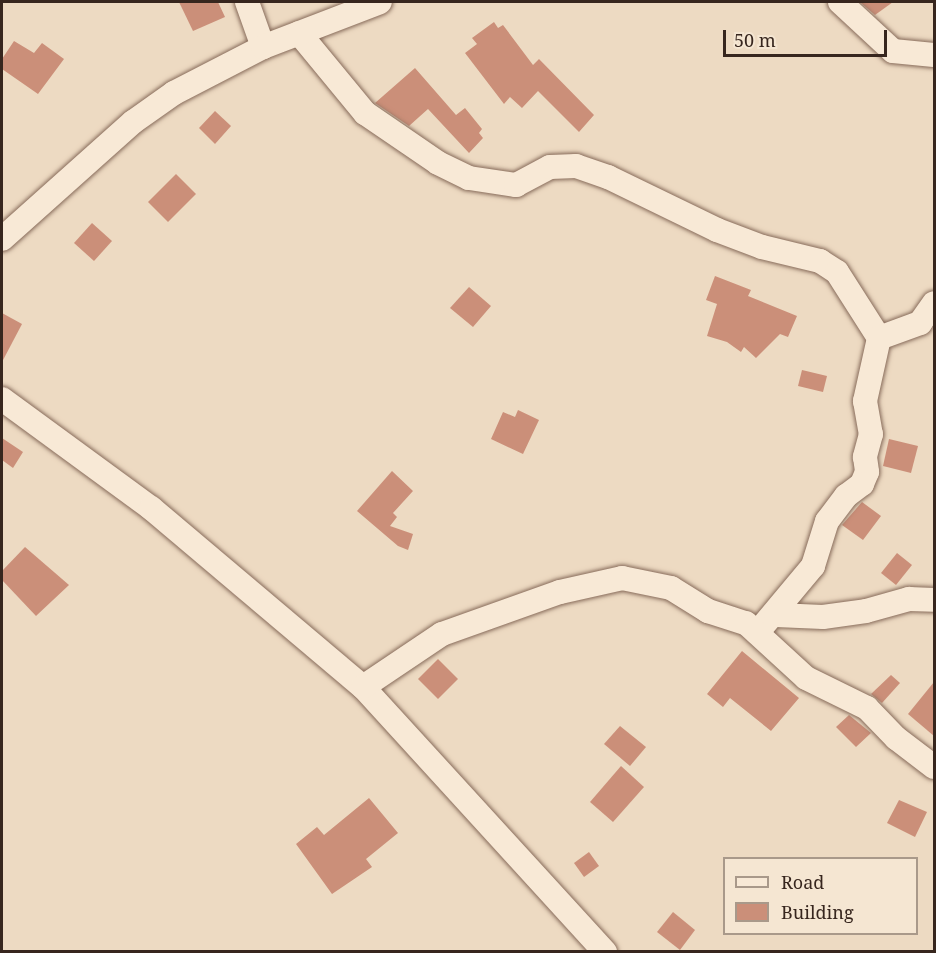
<!DOCTYPE html>
<html>
<head>
<meta charset="utf-8">
<style>
	body { margin:0 }
	#map { position:relative; width:936px; height:953px; overflow:hidden; background:#eddac2; font-family:"Noto Serif",serif }
	div>[style] { position:absolute }
	.building>* { inset:0; background:#cb8f79 }
	.roads { filter:drop-shadow(0 0 2px #876b5a) drop-shadow(0 0 2px #876b5a) }
	.street>* { height:24px; margin:-12px; padding:0 12px; transform-origin:12px; border-radius:12px; background:#f8e9d6 }
	span { translate:-50% -50%; white-space:nowrap; text-align:center; line-height:1.15; -webkit-text-stroke:6px #f5e6d2; paint-order:stroke }
	.frame { position:absolute; inset:0; border:3px solid #37261e; pointer-events:none }
	.legend { position:absolute; left:723px; top:857px; width:195px; height:78px; box-sizing:border-box; background:#f5e6d2; border:2px solid #a9998a; margin:0; padding:8px 10px; list-style:none; font-size:18px; color:#37261e }
	.legend li { display:flex; align-items:center; gap:12px; height:30px }
	.legend b { width:30px; border:2px solid #a9998a }
	.scale { position:absolute; left:723px; top:30px; width:164px; height:27px; box-sizing:border-box; border:3px solid #37261e; border-top:0; padding-left:8px; font-size:18px; line-height:21px; white-space:nowrap; color:#37261e; -webkit-text-stroke:4px #f5e6d2; paint-order:stroke }
</style>
</head>
<body>
<div id="map">
	<div class="building">
		<i style="clip-path:polygon(179px 2px,218px 2px,225px 17px,193px 31px)"></i>
		<i style="clip-path:polygon(860px 2px,893px 2px,875px 15px)"></i>
		<i style="clip-path:polygon(494px 22px,498px 28px,503px 25px,533px 65px,539px 59px,594px 115px,579px 132px,538px 91px,522px 108px,510px 97px,504px 104px,465px 53px,477px 44px,472px 38px)"></i>
		<i style="clip-path:polygon(14px 41px,34px 53px,42px 43px,64px 59px,38px 94px,2px 69px,2px 59px)"></i>
		<i style="clip-path:polygon(415px 68px,456px 115px,465px 108px,482px 129px,479px 133px,483px 138px,469px 153px,428px 109px,409px 126px,375px 103px)"></i>
		<i style="clip-path:polygon(215px 111px,231px 126px,215px 144px,199px 128px)"></i>
		<i style="clip-path:polygon(176px 174px,196px 194px,168px 222px,148px 202px)"></i>
		<i style="clip-path:polygon(92px 223px,112px 241px,94px 261px,74px 243px)"></i>
		<i style="clip-path:polygon(715px 276px,751px 290px,748px 296px,797px 316px,788px 337px,780px 334px,756px 358px,744px 347px,741px 352px,727px 342px,707px 336px,717px 304px,706px 300px)"></i>
		<i style="clip-path:polygon(469px 287px,491px 306px,473px 327px,450px 308px)"></i>
		<i style="clip-path:polygon(2px 313px,22px 324px,2px 362px)"></i>
		<i style="clip-path:polygon(802px 370px,827px 376px,823px 392px,798px 386px)"></i>
		<i style="clip-path:polygon(518px 410px,539px 420px,523px 454px,491px 439px,503px 412px,515px 417px)"></i>
		<i style="clip-path:polygon(2px 438px,23px 452px,13px 468px,2px 460px)"></i>
		<i style="clip-path:polygon(889px 439px,918px 446px,911px 473px,883px 466px)"></i>
		<i style="clip-path:polygon(392px 471px,413px 491px,393px 513px,397px 517px,390px 526px,413px 534px,408px 550px,398px 546px,357px 511px)"></i>
		<i style="clip-path:polygon(862px 502px,881px 516px,863px 540px,842px 525px)"></i>
		<i style="clip-path:polygon(25px 547px,69px 585px,36px 616px,2px 580px,2px 571px)"></i>
		<i style="clip-path:polygon(897px 553px,912px 565px,896px 585px,881px 573px)"></i>
		<i style="clip-path:polygon(742px 651px,799px 698px,771px 731px,730px 698px,723px 707px,707px 694px)"></i>
		<i style="clip-path:polygon(438px 659px,458px 679px,438px 699px,418px 679px)"></i>
		<i style="clip-path:polygon(891px 675px,900px 683px,882px 703px,871px 694px)"></i>
		<i style="clip-path:polygon(934px 682px,934px 736px,908px 714px)"></i>
		<i style="clip-path:polygon(849px 715px,871px 733px,856px 747px,836px 727px)"></i>
		<i style="clip-path:polygon(620px 726px,646px 747px,630px 766px,604px 744px)"></i>
		<i style="clip-path:polygon(621px 766px,644px 787px,613px 822px,590px 802px)"></i>
		<i style="clip-path:polygon(369px 798px,398px 833px,366px 859px,372px 867px,332px 894px,296px 844px,317px 827px,324px 835px)"></i>
		<i style="clip-path:polygon(899px 800px,927px 812px,915px 837px,887px 823px)"></i>
		<i style="clip-path:polygon(589px 852px,599px 866px,584px 877px,574px 863px)"></i>
		<i style="clip-path:polygon(673px 912px,695px 930px,680px 950px,657px 932px)"></i>
	</div>
	<div class="roads">
		<div class="street">
			<i style="left:247px;top:2px;width:48px;rotate:70.4deg"></i>
			<i style="left:840px;top:2px;width:72px;rotate:42.8deg"></i>
			<i style="left:893px;top:51px;width:41px;rotate:5.6deg"></i>
			<i style="left:299px;top:33px;width:104px;rotate:50.5deg"></i>
			<i style="left:365px;top:113px;width:88px;rotate:34.4deg"></i>
			<i style="left:438px;top:163px;width:34px;rotate:26deg"></i>
			<i style="left:469px;top:178px;width:48px;rotate:8.5deg"></i>
			<i style="left:516px;top:185px;width:38px;rotate:-28deg"></i>
			<i style="left:550px;top:167px;width:26px;rotate:-2deg"></i>
			<i style="left:576px;top:166px;width:34px;rotate:19deg"></i>
			<i style="left:608px;top:177px;width:121px;rotate:25.9deg"></i>
			<i style="left:717px;top:230px;width:48px;rotate:20.7deg"></i>
			<i style="left:762px;top:247px;width:60px;rotate:13.6deg"></i>
			<i style="left:820px;top:261px;width:20px;rotate:33deg"></i>
			<i style="left:837px;top:272px;width:78px;rotate:57.5deg"></i>
			<i style="left:879px;top:338px;width:65px;rotate:102.5deg"></i>
			<i style="left:865px;top:401px;width:34px;rotate:80deg"></i>
			<i style="left:871px;top:434px;width:24px;rotate:105deg"></i>
			<i style="left:865px;top:457px;width:15px;rotate:82deg"></i>
			<i style="left:867px;top:472px;width:13px;rotate:113deg"></i>
			<i style="left:862px;top:484px;width:20px;rotate:143deg"></i>
			<i style="left:846px;top:496px;width:31px;rotate:127deg"></i>
			<i style="left:827px;top:521px;width:47px;rotate:107.3deg"></i>
			<i style="left:813px;top:566px;width:87px;rotate:129.9deg"></i>
			<i style="left:2px;top:239px;width:176px;rotate:-41.8deg"></i>
			<i style="left:133px;top:122px;width:50px;rotate:-35.3deg"></i>
			<i style="left:174px;top:93px;width:100px;rotate:-27.3deg"></i>
			<i style="left:263px;top:47px;width:125px;rotate:-21deg"></i>
			<i style="left:879px;top:338px;width:44px;rotate:-20.1deg"></i>
			<i style="left:920px;top:323px;width:24px;rotate:-55deg"></i>
			<i style="left:2px;top:399px;width:185px;rotate:36.2deg"></i>
			<i style="left:151px;top:508px;width:277px;rotate:40.2deg"></i>
			<i style="left:363px;top:687px;width:359px;rotate:47.6deg"></i>
			<i style="left:776px;top:615px;width:47px;rotate:2.4deg"></i>
			<i style="left:823px;top:617px;width:43px;rotate:-7.9deg"></i>
			<i style="left:866px;top:611px;width:45px;rotate:-15.6deg"></i>
			<i style="left:909px;top:599px;width:25px;rotate:2deg"></i>
			<i style="left:363px;top:687px;width:95px;rotate:-33.9deg"></i>
			<i style="left:442px;top:634px;width:125px;rotate:-19.6deg"></i>
			<i style="left:560px;top:592px;width:64px;rotate:-12.7deg"></i>
			<i style="left:622px;top:578px;width:50px;rotate:11.5deg"></i>
			<i style="left:671px;top:588px;width:44px;rotate:31.9deg"></i>
			<i style="left:708px;top:611px;width:40px;rotate:18deg"></i>
			<i style="left:746px;top:623px;width:81px;rotate:42.5deg"></i>
			<i style="left:806px;top:678px;width:68px;rotate:26.2deg"></i>
			<i style="left:867px;top:708px;width:42px;rotate:46deg"></i>
			<i style="left:896px;top:738px;width:48px;rotate:37.3deg"></i>
		</div>
	</div>
	<div class="frame"></div>
	<ul class="legend">
	<li><b style="height:8px;background:#f8e9d6"></b>Road</li>
	<li><b style="height:16px;background:#cb8f79"></b>Building</li>
	</ul>
	<div class="scale">50 m</div>
</div>
</body>
</html>
